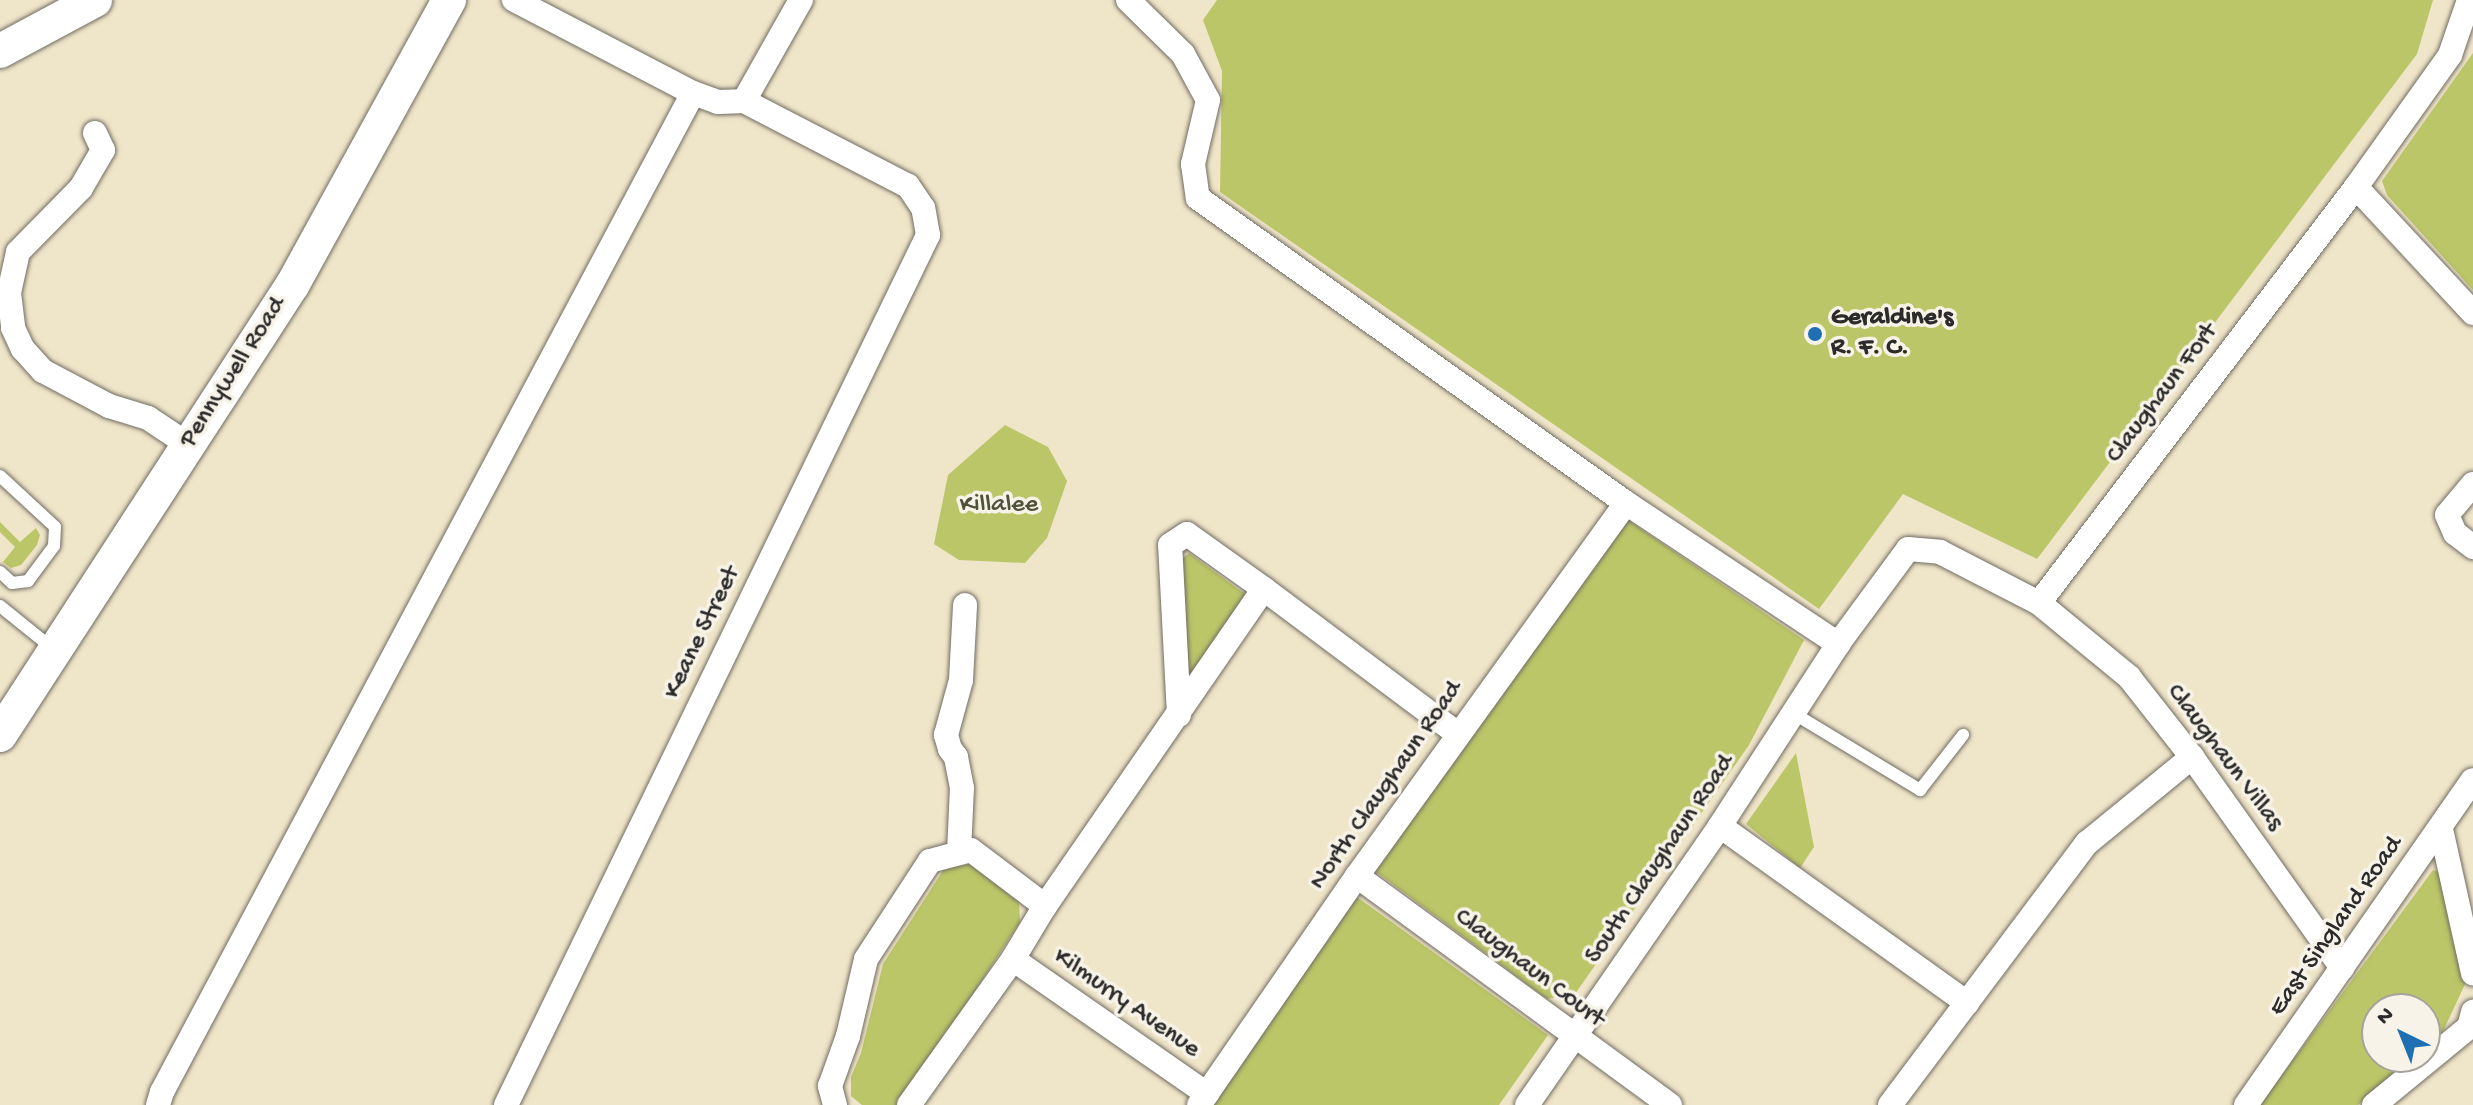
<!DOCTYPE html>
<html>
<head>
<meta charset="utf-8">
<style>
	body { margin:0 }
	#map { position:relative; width:2473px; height:1105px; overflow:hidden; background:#efe5c9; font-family:"Gochi Hand",sans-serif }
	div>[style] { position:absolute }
	.green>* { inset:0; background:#bbc668 }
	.roads { filter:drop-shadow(0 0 2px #706c62) drop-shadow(0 0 2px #706c62) }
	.lane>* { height:12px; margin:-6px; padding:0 6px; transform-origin:6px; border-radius:6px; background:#fff }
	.street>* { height:24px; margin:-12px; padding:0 12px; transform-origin:12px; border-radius:12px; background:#fff }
	.secondary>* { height:34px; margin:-17px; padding:0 17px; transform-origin:17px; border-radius:17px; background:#fff }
	.dots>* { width:22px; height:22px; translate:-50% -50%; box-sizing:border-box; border:4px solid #f7f3e8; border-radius:50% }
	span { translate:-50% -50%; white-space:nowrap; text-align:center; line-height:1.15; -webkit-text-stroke:7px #f7f3e8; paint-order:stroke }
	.poi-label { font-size:26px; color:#2b2b2b; font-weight:700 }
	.left { translate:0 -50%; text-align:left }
	.street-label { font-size:26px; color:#2b2b2b }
	.park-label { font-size:26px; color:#4f523a }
	.north { position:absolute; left:2361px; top:993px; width:80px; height:80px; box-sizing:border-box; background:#f7f3e8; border:2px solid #a5a39c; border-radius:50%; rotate:317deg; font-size:22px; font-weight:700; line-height:32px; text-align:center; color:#2b2b2b }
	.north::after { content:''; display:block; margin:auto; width:28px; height:36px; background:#1f6fb2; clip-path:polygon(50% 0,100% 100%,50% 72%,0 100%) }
</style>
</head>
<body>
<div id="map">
	<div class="green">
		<i style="clip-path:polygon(1217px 0,2433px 0,2417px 54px,2037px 559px,1903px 494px,1819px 609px,1220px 192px,1222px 71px,1203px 20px)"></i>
		<i style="clip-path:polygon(2473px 53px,2473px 290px,2387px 195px,2382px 181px)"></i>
		<i style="clip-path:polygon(1005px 425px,1048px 447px,1067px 481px,1047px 538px,1025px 563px,959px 560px,934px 544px,948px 475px)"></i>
		<i style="clip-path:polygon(1625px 518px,1804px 640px,1749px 745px,1575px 994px,1547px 999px,1375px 871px)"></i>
		<i style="clip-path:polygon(0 522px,20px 542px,36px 528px,40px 535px,37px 545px,21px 565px,11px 568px,3px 562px,15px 547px,0 532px)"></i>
		<i style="clip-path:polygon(1189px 553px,1245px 594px,1188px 680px,1183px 558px)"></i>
		<i style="clip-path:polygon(1796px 753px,1814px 847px,1800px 868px,1746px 824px)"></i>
		<i style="clip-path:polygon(970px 864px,1019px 902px,1020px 922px,901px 1105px,862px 1105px,851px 1096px,851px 1077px,861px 1053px,883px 964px,944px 869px)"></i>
		<i style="clip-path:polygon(2433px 870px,2446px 875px,2466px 982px,2439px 1040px,2425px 1051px,2425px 1009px,2377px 1009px,2377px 1057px,2418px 1057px,2358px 1105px,2260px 1105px)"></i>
		<i style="clip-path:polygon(1357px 897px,1548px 1035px,1499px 1105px,1210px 1105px)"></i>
	</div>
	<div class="roads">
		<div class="lane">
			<i style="left:0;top:476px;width:75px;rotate:42.8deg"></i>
			<i style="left:55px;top:527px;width:19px;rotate:93deg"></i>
			<i style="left:54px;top:546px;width:44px;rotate:126.6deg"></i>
			<i style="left:28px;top:581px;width:16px;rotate:173deg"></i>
			<i style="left:12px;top:583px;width:16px;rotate:-137deg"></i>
			<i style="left:0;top:606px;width:67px;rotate:38.9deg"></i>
			<i style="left:1793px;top:713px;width:149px;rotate:31.2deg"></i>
			<i style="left:1920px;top:790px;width:70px;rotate:-52deg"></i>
		</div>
		<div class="street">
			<i style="left:1128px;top:0;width:77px;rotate:44.5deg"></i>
			<i style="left:1183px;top:54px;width:52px;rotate:61.5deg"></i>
			<i style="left:1208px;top:100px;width:66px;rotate:103.2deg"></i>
			<i style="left:1193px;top:164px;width:34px;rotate:82deg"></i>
			<i style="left:1198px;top:198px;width:526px;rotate:35.47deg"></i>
			<i style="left:1626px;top:503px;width:255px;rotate:33.6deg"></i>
			<i style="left:744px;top:101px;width:116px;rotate:-60.6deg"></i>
			<i style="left:95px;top:133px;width:19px;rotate:65deg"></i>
			<i style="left:103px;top:150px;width:44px;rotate:120.1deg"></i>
			<i style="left:81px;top:188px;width:90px;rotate:134.5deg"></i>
			<i style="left:18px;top:252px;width:42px;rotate:102.4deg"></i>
			<i style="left:9px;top:293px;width:35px;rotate:83deg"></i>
			<i style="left:13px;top:328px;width:23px;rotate:65deg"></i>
			<i style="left:23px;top:349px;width:30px;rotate:48deg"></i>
			<i style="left:43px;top:371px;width:75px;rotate:27.9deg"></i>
			<i style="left:109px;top:406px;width:41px;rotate:17.1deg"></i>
			<i style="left:148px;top:418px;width:47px;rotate:33.7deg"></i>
			<i style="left:2356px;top:187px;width:172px;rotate:47.1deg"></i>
			<i style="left:2473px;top:484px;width:40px;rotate:130deg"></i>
			<i style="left:2447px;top:515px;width:20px;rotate:66deg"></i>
			<i style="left:2455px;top:533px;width:23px;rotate:38deg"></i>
			<i style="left:2039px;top:603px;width:117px;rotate:39.4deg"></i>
			<i style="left:2129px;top:677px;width:102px;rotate:51.8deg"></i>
			<i style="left:2192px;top:757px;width:259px;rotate:54.6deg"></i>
			<i style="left:1179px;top:715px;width:170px;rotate:-93deg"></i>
			<i style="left:1170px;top:545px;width:20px;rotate:-33deg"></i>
			<i style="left:1187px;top:534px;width:95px;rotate:35.5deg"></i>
			<i style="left:1720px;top:826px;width:304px;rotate:35.6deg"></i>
			<i style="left:2441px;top:829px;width:148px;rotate:77.5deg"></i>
			<i style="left:959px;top:853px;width:65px;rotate:-87.4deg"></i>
			<i style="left:962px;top:788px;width:32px;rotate:-101deg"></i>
			<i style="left:956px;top:757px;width:10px;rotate:-127deg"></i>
			<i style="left:950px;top:749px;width:15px;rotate:-106deg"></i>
			<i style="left:946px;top:735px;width:57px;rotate:-74.7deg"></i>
			<i style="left:961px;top:680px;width:75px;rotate:-86.9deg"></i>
			<i style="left:1357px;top:876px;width:388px;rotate:36.2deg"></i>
			<i style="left:1207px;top:1094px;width:236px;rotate:-145.2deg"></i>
			<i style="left:1013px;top:959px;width:62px;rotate:-58.9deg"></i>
			<i style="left:1045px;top:906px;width:385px;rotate:-55.4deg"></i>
			<i style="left:1264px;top:589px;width:242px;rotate:36.8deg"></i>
			<i style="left:158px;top:1105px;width:14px;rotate:-73deg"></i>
			<i style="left:162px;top:1092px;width:1131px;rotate:-62.01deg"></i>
			<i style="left:506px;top:1105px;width:967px;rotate:-64.12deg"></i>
			<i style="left:928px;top:235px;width:27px;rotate:-100deg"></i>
			<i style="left:923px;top:208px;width:27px;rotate:-124deg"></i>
			<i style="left:908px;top:186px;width:185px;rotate:-152.6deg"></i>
			<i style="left:744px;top:101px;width:26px;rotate:178deg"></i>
			<i style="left:718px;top:102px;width:27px;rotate:-160deg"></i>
			<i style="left:693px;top:93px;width:202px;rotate:-152.5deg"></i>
			<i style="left:835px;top:1105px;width:20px;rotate:-105deg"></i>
			<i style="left:830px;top:1086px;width:53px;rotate:-70.2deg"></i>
			<i style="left:848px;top:1036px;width:79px;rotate:-76.8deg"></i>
			<i style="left:866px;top:959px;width:117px;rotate:-56.9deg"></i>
			<i style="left:930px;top:861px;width:42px;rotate:-15deg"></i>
			<i style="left:971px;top:850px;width:93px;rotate:37.1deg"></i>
			<i style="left:909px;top:1105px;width:179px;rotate:-54.5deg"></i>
			<i style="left:1199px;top:1105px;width:278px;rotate:-55.4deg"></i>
			<i style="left:1357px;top:876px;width:460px;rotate:-54.2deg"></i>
			<i style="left:1527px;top:1105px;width:339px;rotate:-55.3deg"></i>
			<i style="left:1720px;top:826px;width:217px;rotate:-57deg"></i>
			<i style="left:1838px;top:644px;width:118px;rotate:-53.6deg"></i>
			<i style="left:1908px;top:549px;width:32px;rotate:5deg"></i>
			<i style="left:1940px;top:552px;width:111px;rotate:27.3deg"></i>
			<i style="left:2039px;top:603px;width:523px;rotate:-52.69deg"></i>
			<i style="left:2356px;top:187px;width:162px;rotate:-54.5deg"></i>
			<i style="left:2450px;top:55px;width:58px;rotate:-70.9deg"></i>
			<i style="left:1890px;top:1105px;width:328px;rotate:-53.1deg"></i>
			<i style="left:2087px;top:843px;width:136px;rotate:-39.3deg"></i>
			<i style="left:2246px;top:1105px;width:396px;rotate:-55.1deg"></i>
			<i style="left:2374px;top:1105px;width:123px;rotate:-39.4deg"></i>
			<i style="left:2469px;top:1027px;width:16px;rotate:-75deg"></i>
		</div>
		<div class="secondary">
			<i style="left:0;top:51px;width:108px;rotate:-28.2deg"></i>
			<i style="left:0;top:735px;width:538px;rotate:-56.99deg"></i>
			<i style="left:293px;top:284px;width:324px;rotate:-61.2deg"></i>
		</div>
	</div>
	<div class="dots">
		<i style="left:1815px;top:334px;background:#1f6fb2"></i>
	</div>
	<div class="poi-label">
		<span class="left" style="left:1831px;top:334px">Geraldine's<br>R. F. C.</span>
	</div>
	<div class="street-label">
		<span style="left:234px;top:373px;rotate:-57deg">Pennywell Road</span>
		<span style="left:2163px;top:394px;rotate:-53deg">Claughaun Fort</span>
		<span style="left:703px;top:633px;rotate:-64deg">Keane Street</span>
		<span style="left:2224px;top:758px;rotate:53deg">Claughaun Villas</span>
		<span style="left:1387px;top:786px;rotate:-55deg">North Claughaun Road</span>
		<span style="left:1661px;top:860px;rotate:-56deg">South Claughaun Road</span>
		<span style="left:2337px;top:927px;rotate:-55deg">East Singland Road</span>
		<span style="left:1529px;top:969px;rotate:37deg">Claughaun Court</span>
		<span style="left:1126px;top:1004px;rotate:35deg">Kilmurry Avenue</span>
	</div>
	<div class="park-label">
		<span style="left:999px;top:506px">Killalee</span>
	</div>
	<div class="north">N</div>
</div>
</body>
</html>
